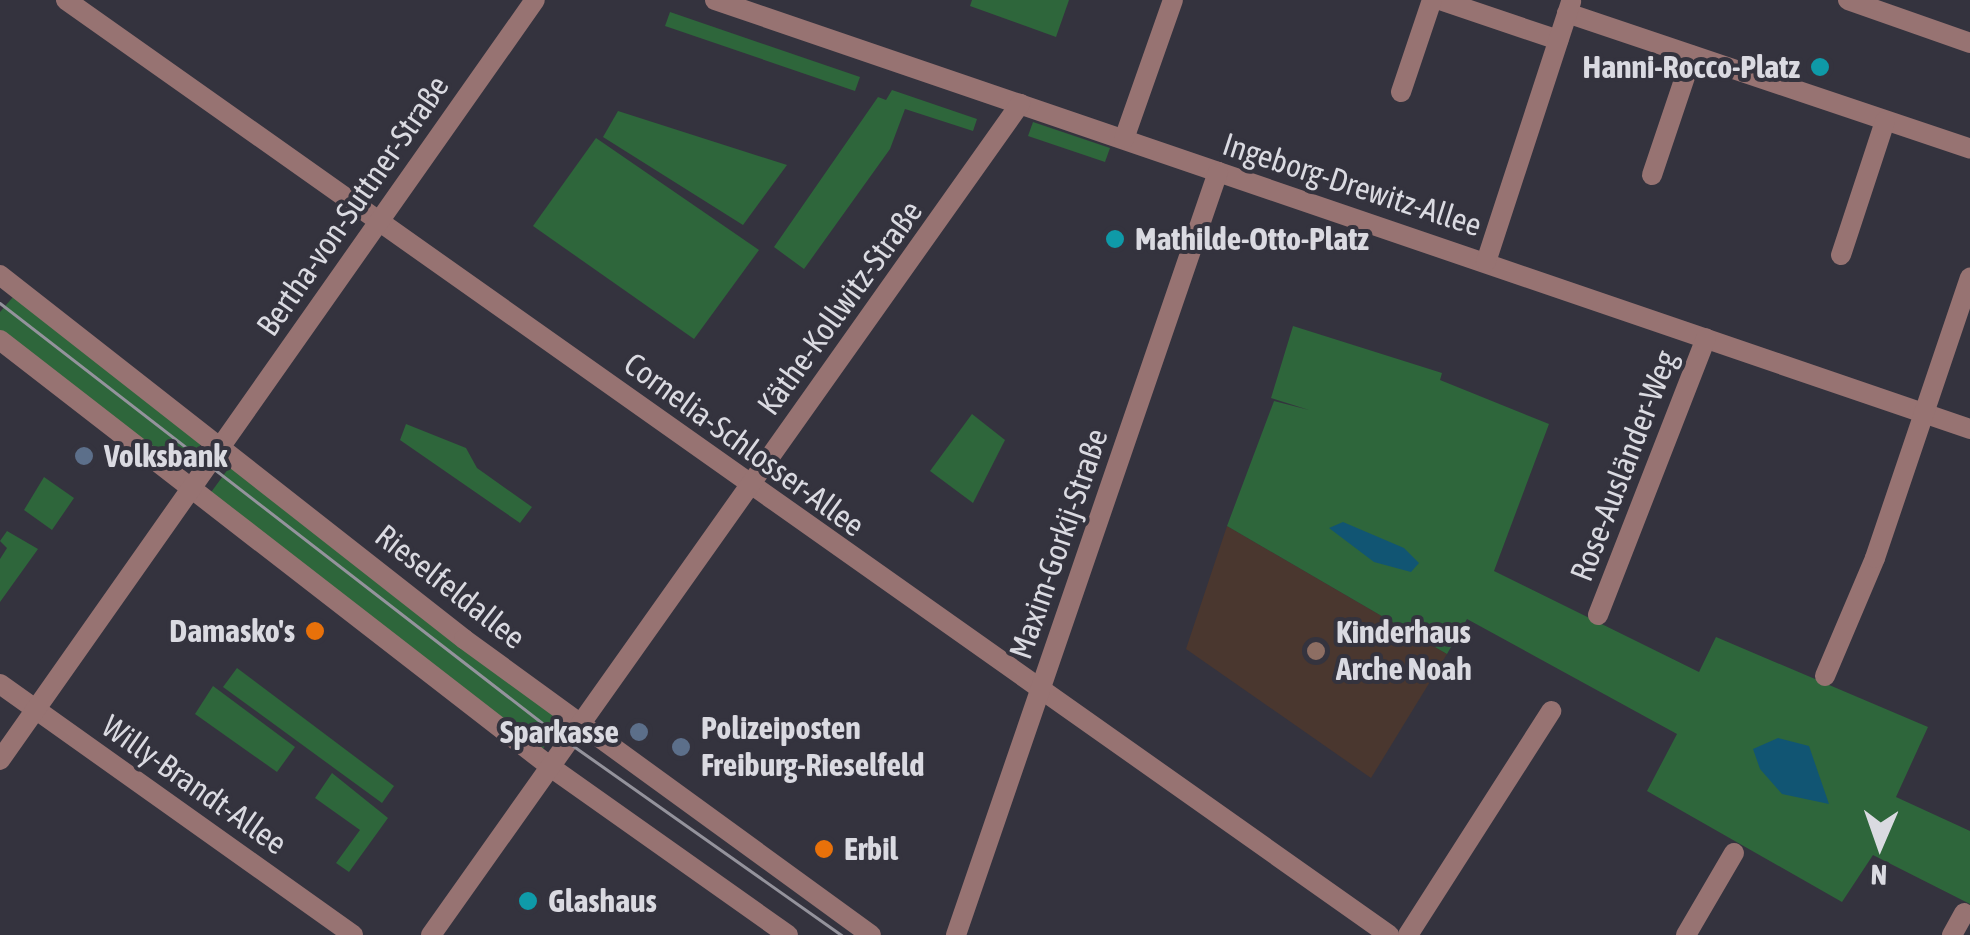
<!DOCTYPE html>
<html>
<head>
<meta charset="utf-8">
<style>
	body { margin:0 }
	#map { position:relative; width:1970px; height:935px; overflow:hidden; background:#34333e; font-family:"Asap Condensed",sans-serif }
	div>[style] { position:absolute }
	.education>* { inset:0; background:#4a372f }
	.green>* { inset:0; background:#2e663b }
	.water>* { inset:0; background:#115573 }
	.street>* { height:20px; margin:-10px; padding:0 10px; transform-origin:10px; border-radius:10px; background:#977372 }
	.tram>* { height:2.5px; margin:-1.25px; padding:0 1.25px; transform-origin:1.25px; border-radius:1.25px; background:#94939c }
	.dots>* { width:28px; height:28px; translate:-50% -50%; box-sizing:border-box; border:5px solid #34333e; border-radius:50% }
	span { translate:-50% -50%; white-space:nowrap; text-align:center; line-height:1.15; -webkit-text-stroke:8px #34333e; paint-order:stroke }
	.poi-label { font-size:32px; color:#dadae1; font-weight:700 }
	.right { translate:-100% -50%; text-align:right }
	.left { translate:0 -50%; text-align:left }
	.street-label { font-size:32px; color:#dadae1 }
	.north { position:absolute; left:1830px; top:795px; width:100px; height:100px; -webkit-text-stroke:8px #34333e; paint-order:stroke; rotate:182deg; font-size:28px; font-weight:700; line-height:40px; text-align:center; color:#dadae1 }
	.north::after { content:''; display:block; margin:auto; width:35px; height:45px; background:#dadae1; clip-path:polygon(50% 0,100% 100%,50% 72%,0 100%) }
</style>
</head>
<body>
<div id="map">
	<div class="education">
		<i style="clip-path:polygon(1227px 526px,1447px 654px,1371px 778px,1186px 649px)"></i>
	</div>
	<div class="green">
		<i style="clip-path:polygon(972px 0,1069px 0,1056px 37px,970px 6px)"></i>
		<i style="clip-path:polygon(670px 12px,860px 77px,855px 91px,665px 26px)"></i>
		<i style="clip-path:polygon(892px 90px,977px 119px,973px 131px,905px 109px,890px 149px,804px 269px,774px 247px,878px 97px,886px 100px)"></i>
		<i style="clip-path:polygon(618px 111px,787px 165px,743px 225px,603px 137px)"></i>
		<i style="clip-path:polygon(1033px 122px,1110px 148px,1105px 162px,1028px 136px)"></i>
		<i style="clip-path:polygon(596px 138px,759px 250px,694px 339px,533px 226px)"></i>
		<i style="clip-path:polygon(13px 297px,202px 443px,180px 473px,0 334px,0 312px)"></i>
		<i style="clip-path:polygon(1293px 326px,1442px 373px,1440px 380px,1549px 424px,1494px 571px,1699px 672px,1716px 637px,1928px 727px,1896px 797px,1970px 831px,1970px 904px,1873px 855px,1842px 902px,1647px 791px,1677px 734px,1467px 619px,1447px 654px,1227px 526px,1274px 401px,1309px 410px,1271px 398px)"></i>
		<i style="clip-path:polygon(972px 414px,1005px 440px,973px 503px,930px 471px)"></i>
		<i style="clip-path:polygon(406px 424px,466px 448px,477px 468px,532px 507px,520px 523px,400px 440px)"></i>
		<i style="clip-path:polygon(231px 465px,562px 721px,541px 752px,209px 495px)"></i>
		<i style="clip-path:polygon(44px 477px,74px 498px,52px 530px,24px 510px)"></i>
		<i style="clip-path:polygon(7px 531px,38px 549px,0 602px,0 559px,7px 548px,0 541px)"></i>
		<i style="clip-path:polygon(237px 668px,394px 786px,382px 803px,223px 687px)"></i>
		<i style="clip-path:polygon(213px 686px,295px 747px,277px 772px,195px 714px)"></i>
		<i style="clip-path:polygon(332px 773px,388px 818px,349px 872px,336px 863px,360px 830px,315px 798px)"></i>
	</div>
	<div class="water">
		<i style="clip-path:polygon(1343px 522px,1404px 548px,1419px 563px,1411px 572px,1374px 562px,1329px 528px)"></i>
		<i style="clip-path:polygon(1778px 738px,1809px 746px,1829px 804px,1782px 794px,1760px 769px,1753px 749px)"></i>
	</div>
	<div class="street">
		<i style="left:66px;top:0;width:1620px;rotate:35.25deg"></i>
		<i style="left:715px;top:0;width:1326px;rotate:18.87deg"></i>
		<i style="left:1440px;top:0;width:125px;rotate:18.7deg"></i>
		<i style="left:1848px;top:0;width:129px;rotate:19.4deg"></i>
		<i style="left:1567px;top:13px;width:425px;rotate:18.6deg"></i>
		<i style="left:1401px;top:92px;width:97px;rotate:-71.4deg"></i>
		<i style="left:1124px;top:139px;width:147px;rotate:-70.6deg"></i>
		<i style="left:1652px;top:175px;width:126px;rotate:-71.4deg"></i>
		<i style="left:1841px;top:255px;width:141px;rotate:-71.8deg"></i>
		<i style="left:1486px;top:262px;width:274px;rotate:-71.9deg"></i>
		<i style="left:0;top:275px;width:590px;rotate:38.11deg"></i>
		<i style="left:464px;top:639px;width:503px;rotate:36.03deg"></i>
		<i style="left:0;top:340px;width:698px;rotate:37.79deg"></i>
		<i style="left:552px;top:768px;width:289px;rotate:35.3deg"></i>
		<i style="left:1598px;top:615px;width:297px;rotate:-68.7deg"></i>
		<i style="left:1825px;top:676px;width:128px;rotate:-67deg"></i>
		<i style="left:1875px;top:558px;width:296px;rotate:-71.3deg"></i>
		<i style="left:0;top:684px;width:433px;rotate:35.4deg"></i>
		<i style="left:0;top:760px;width:929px;rotate:-54.86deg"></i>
		<i style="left:431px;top:935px;width:1019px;rotate:-54.67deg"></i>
		<i style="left:956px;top:935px;width:807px;rotate:-71.05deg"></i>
		<i style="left:1408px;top:935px;width:266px;rotate:-57.4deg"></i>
		<i style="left:1686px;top:935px;width:95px;rotate:-59.7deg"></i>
		<i style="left:1952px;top:935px;width:25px;rotate:-61deg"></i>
	</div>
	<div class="tram">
		<i style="left:0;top:303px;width:706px;rotate:37.75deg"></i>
		<i style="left:558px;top:735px;width:347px;rotate:35.2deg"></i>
	</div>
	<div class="dots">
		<i style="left:1820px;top:67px;background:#0f9aa8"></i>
		<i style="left:1115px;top:239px;background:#0f9aa8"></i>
		<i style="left:84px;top:456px;background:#5c6f8a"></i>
		<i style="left:315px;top:631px;background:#e8710a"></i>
		<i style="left:1316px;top:651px;background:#8d6e63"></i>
		<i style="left:639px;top:732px;background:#5c6f8a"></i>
		<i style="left:681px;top:747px;background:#5c6f8a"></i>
		<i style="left:824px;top:849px;background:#e8710a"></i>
		<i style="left:528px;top:901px;background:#0f9aa8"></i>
	</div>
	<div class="poi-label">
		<span class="right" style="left:1800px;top:67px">Hanni-Rocco-Platz</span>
		<span class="left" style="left:1135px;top:239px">Mathilde-Otto-Platz</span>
		<span class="left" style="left:104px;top:456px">Volksbank</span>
		<span class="right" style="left:295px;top:631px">Damasko's</span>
		<span class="left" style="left:1336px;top:651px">Kinderhaus<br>Arche Noah</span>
		<span class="left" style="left:701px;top:747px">Polizeiposten<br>Freiburg-Rieselfeld</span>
		<span class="right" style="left:619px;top:732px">Sparkasse</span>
		<span class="left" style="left:844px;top:849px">Erbil</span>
		<span class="left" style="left:548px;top:901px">Glashaus</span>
	</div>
	<div class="street-label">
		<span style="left:1352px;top:185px;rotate:18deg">Ingeborg-Drewitz-Allee</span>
		<span style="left:353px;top:206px;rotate:-55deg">Bertha-von-Suttner-Straße</span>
		<span style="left:840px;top:308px;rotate:-54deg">Käthe-Kollwitz-Straße</span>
		<span style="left:744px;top:445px;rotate:36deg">Cornelia-Schlosser-Allee</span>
		<span style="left:1624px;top:466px;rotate:-69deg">Rose-Ausländer-Weg</span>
		<span style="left:1059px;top:544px;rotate:-71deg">Maxim-Gorkij-Straße</span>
		<span style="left:450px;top:587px;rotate:38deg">Rieselfeldallee</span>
		<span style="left:194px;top:785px;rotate:35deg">Willy-Brandt-Allee</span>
	</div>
	<div class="north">N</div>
</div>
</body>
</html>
